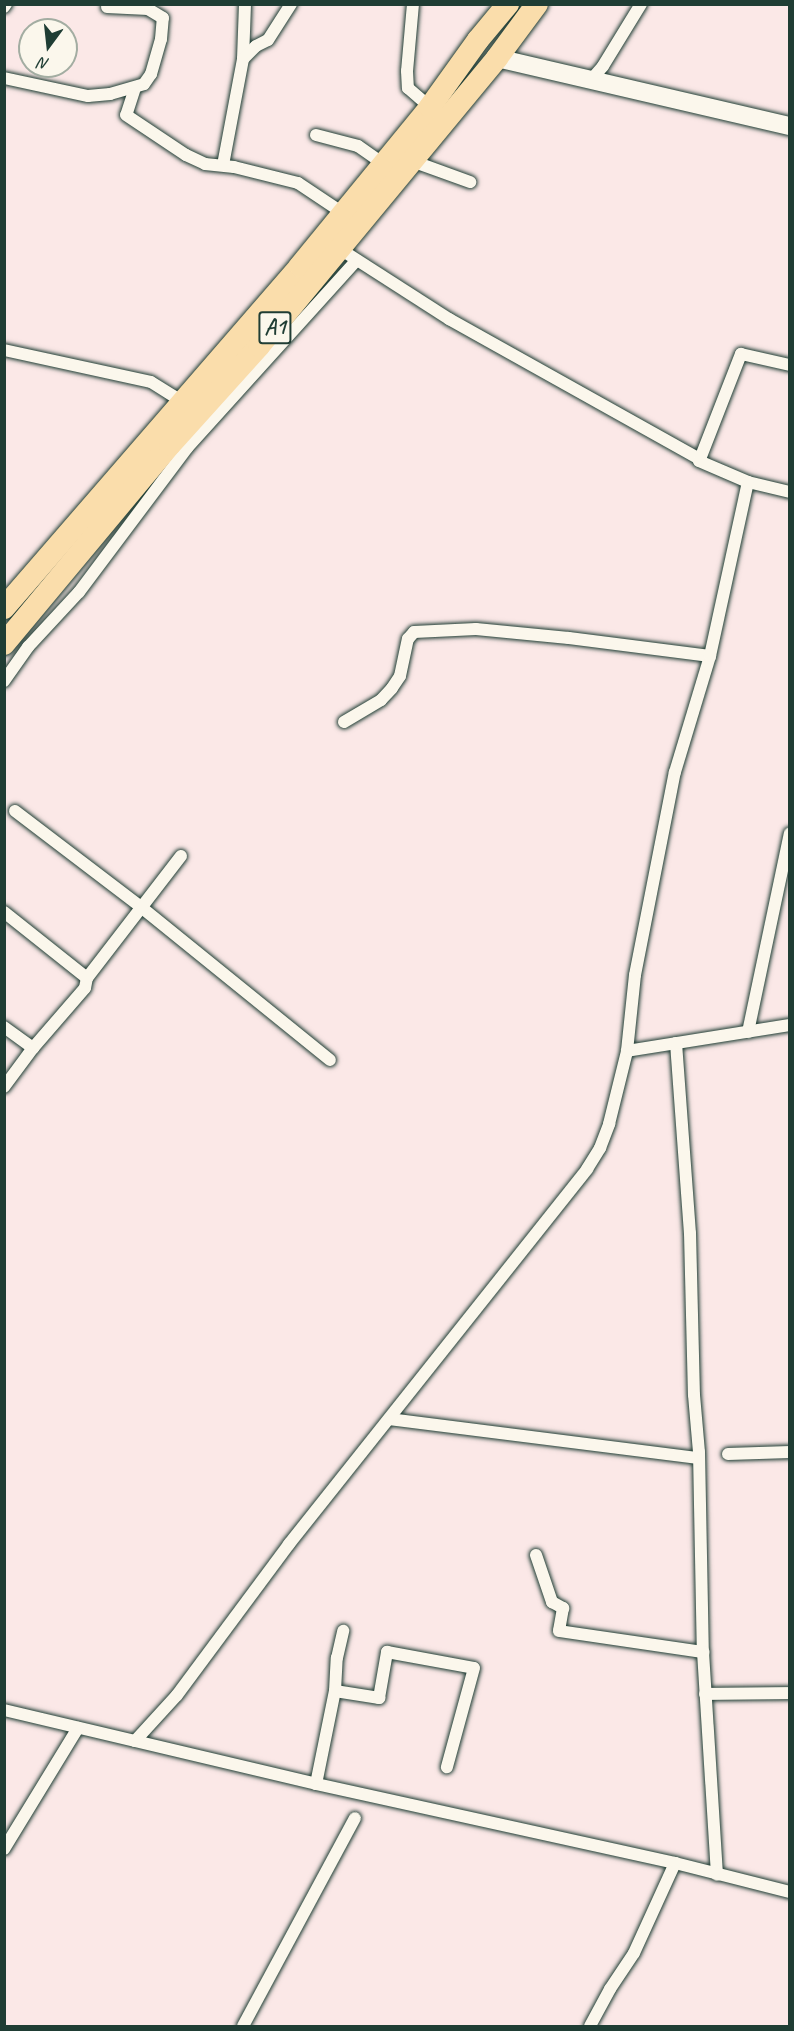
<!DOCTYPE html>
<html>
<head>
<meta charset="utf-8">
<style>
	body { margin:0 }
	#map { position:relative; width:794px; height:2031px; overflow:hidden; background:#fbe8e7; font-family:Caveat,sans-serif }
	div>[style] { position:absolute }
	.roads { filter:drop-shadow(0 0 2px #1f3d34) drop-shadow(0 0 2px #1f3d34) }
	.street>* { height:12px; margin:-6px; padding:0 6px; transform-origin:6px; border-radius:6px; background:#fbf7ec }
	.secondary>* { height:18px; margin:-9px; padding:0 9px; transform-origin:9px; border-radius:9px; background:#fbf7ec }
	.highway>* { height:22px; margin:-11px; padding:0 11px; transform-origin:11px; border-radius:11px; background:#faddab }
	span { translate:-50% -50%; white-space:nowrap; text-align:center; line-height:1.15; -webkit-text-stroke:6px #fbf7ec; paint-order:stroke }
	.shield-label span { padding:2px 4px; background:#fbf7ec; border:2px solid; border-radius:4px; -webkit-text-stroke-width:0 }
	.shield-label { font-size:22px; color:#1f3d34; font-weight:700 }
	.frame { position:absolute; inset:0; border:6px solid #1f3d34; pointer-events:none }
	.north { position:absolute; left:18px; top:18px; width:60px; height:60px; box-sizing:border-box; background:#fbf7ec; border:2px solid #a3ada2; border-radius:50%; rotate:195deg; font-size:16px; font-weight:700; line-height:24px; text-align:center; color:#1f3d34 }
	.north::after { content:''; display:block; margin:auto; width:21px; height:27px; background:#1f3d34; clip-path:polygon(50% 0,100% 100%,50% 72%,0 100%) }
</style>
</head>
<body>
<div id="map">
	<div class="roads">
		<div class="street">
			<i style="left:413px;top:4px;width:67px;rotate:95.1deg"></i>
			<i style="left:407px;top:71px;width:17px;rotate:87deg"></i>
			<i style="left:408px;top:88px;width:29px;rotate:41deg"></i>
			<i style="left:4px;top:7px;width:4px;rotate:-56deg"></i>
			<i style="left:243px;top:59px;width:55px;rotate:-87.9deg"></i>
			<i style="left:4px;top:78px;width:86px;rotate:12.1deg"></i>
			<i style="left:88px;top:96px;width:22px;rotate:-5deg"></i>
			<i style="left:110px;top:94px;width:35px;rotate:-16deg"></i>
			<i style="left:144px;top:84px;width:12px;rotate:-55deg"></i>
			<i style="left:151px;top:74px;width:36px;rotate:-74deg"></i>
			<i style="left:161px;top:39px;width:21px;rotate:-85deg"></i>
			<i style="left:163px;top:18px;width:17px;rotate:-149deg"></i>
			<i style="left:148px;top:9px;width:41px;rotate:-177.2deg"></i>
			<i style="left:591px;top:80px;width:18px;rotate:-49deg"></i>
			<i style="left:603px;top:66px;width:73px;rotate:-58.5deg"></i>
			<i style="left:135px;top:88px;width:28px;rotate:108deg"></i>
			<i style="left:126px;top:115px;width:72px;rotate:33.7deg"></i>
			<i style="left:186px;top:155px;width:21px;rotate:25deg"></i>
			<i style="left:205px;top:164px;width:29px;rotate:6deg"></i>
			<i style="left:234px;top:167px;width:66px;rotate:14deg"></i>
			<i style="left:298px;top:183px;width:54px;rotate:33.7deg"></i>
			<i style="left:316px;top:135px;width:43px;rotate:14.7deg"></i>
			<i style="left:358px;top:146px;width:32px;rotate:35deg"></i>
			<i style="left:412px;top:161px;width:62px;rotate:19.9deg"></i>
			<i style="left:223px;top:165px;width:108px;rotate:-79.3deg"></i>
			<i style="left:243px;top:59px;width:18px;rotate:-45deg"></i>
			<i style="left:256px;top:46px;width:13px;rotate:-27deg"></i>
			<i style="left:268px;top:40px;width:43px;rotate:-57.4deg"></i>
			<i style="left:340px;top:249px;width:130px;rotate:32.7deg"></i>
			<i style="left:449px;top:319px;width:287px;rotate:29.2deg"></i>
			<i style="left:700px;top:459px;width:2px;rotate:117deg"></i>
			<i style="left:699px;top:461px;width:53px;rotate:23.2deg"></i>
			<i style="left:748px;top:482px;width:43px;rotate:13.4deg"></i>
			<i style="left:4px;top:350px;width:150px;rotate:12.3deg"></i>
			<i style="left:151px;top:382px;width:36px;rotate:32deg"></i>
			<i style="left:700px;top:459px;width:113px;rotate:-68.7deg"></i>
			<i style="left:741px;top:354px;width:50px;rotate:12.7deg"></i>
			<i style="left:4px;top:681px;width:42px;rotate:-54.8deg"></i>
			<i style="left:28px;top:647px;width:75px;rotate:-47.2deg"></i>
			<i style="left:79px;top:592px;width:180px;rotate:-53.1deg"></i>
			<i style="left:187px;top:448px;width:253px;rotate:-47.9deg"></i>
			<i style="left:344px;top:722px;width:43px;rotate:-30.7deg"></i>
			<i style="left:381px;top:700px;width:16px;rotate:-47deg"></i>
			<i style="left:392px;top:688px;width:14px;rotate:-56deg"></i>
			<i style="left:400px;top:676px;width:38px;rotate:-78deg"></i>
			<i style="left:408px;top:639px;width:9px;rotate:-49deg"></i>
			<i style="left:414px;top:632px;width:62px;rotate:-2.8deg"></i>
			<i style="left:476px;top:629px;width:93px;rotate:5.5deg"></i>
			<i style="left:569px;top:638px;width:142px;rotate:7.3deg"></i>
			<i style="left:15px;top:811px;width:158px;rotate:37.3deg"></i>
			<i style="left:141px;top:907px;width:243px;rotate:39deg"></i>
			<i style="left:4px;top:912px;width:106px;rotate:38.5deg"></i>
			<i style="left:4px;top:1027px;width:36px;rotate:36deg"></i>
			<i style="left:748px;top:1032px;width:203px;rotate:-78.1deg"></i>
			<i style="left:676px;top:1043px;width:191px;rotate:85.8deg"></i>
			<i style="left:690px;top:1233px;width:162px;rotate:88.6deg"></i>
			<i style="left:694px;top:1395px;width:57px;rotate:85deg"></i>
			<i style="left:699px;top:1452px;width:200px;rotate:88.9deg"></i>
			<i style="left:703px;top:1652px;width:223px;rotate:86.4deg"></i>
			<i style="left:627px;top:1051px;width:76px;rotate:-84deg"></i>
			<i style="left:635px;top:975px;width:207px;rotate:-78.9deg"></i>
			<i style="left:675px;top:772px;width:121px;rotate:-73.2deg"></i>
			<i style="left:710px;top:656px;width:178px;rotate:-77.7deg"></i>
			<i style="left:4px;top:1087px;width:49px;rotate:-53.4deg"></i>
			<i style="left:33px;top:1048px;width:79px;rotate:-49.1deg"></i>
			<i style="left:85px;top:988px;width:10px;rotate:-79deg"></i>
			<i style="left:87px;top:978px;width:154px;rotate:-52.4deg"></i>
			<i style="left:389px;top:1419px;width:312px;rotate:7.2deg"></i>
			<i style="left:728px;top:1454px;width:62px;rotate:-1.8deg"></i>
			<i style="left:536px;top:1555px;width:50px;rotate:71.2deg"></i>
			<i style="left:552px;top:1602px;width:13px;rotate:29deg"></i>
			<i style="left:563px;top:1608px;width:23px;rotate:100deg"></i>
			<i style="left:559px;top:1631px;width:146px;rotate:8.3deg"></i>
			<i style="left:335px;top:1691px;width:45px;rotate:9deg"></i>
			<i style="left:379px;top:1698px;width:47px;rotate:-80.1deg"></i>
			<i style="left:387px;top:1652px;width:88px;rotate:10.4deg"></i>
			<i style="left:474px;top:1668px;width:103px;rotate:105.3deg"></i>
			<i style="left:705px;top:1694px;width:85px;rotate:-0.7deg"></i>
			<i style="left:4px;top:1710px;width:321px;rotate:13.3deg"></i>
			<i style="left:316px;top:1784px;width:368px;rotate:12.4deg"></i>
			<i style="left:675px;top:1863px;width:119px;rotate:14.2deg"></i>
			<i style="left:135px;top:1741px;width:62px;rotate:-47.6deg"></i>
			<i style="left:177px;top:1695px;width:188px;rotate:-53.4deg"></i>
			<i style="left:289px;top:1544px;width:479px;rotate:-51.5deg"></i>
			<i style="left:587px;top:1169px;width:25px;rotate:-58deg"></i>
			<i style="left:600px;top:1148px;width:26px;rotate:-69deg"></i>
			<i style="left:609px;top:1124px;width:75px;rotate:-76.1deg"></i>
			<i style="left:627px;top:1051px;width:165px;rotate:-9.1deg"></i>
			<i style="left:316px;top:1784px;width:95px;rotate:-78.5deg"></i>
			<i style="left:335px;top:1691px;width:33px;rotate:-87deg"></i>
			<i style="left:337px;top:1658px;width:28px;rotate:-77deg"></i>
			<i style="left:4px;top:1849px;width:142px;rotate:-58.6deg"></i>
			<i style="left:243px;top:2026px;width:236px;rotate:-61.7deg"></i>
			<i style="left:590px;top:2026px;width:42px;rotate:-61.6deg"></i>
			<i style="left:610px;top:1989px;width:43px;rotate:-56.3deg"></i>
			<i style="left:634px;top:1953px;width:99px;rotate:-65.5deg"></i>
		</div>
		<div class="secondary">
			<i style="left:497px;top:58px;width:301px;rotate:13.1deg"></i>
		</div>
		<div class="highway">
			<i style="left:4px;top:608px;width:452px;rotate:-49.1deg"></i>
			<i style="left:300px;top:266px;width:205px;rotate:-50.7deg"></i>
			<i style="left:430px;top:107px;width:82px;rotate:-54.4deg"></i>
			<i style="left:478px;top:40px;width:47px;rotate:-50.2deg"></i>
			<i style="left:4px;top:644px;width:259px;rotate:-50.2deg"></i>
			<i style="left:170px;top:445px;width:133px;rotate:-48deg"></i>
			<i style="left:259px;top:346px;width:374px;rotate:-50.4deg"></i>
			<i style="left:497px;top:58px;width:67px;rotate:-53.5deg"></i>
		</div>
	</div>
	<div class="shield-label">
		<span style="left:275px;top:328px">A1</span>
	</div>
	<div class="frame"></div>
	<div class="north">N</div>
</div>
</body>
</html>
